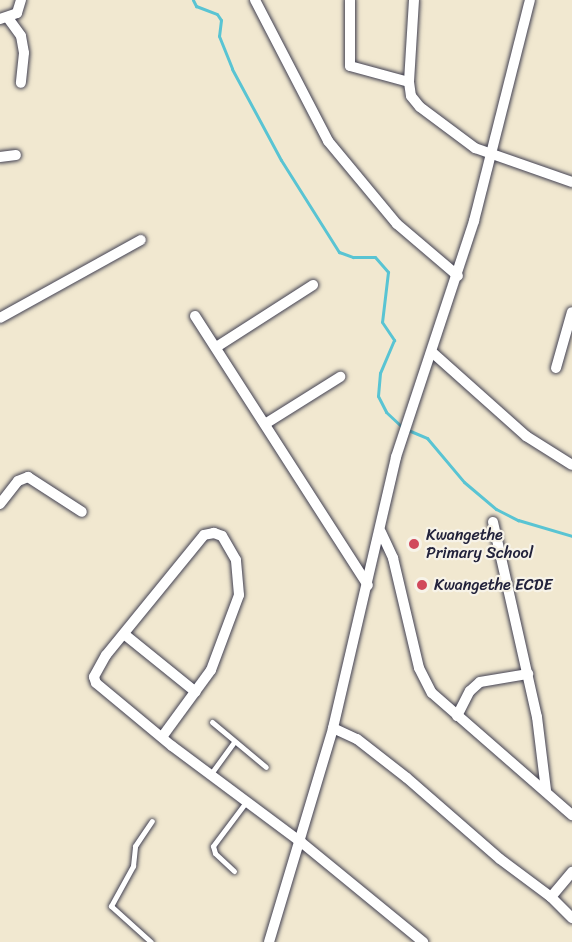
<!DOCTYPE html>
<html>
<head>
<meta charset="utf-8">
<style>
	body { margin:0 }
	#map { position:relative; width:572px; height:942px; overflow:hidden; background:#f1e8d0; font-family:Sriracha,sans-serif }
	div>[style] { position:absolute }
	.stream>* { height:3px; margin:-1.5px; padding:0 1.5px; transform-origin:1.5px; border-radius:1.5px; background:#59c4d3 }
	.roads { filter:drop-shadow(0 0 2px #414051) drop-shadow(0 0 2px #414051) }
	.service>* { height:5px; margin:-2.5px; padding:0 2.5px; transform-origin:2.5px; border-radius:2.5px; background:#fff }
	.minor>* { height:10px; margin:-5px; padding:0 5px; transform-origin:5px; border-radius:5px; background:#fff }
	.dots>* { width:16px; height:16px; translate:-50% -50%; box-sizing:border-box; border:3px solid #f7f3e8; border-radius:50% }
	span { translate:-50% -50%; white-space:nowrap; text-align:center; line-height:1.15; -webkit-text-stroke:4.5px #f7f3e8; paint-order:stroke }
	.poi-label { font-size:16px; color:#22223b }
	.left { translate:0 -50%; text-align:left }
</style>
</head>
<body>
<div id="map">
	<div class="stream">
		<i style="left:193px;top:0;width:7px;rotate:63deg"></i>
		<i style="left:196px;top:6px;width:22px;rotate:21deg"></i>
		<i style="left:217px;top:14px;width:7px;rotate:56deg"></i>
		<i style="left:221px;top:20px;width:16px;rotate:97deg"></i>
		<i style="left:219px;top:36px;width:35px;rotate:68deg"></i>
		<i style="left:232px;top:69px;width:103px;rotate:61.7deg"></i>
		<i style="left:281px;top:160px;width:109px;rotate:57.8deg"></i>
		<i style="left:339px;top:252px;width:15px;rotate:20deg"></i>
		<i style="left:353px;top:257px;width:22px"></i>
		<i style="left:375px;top:257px;width:20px;rotate:49deg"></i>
		<i style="left:388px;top:272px;width:50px;rotate:96.8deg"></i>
		<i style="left:382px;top:322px;width:22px;rotate:56deg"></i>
		<i style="left:394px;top:340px;width:36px;rotate:113deg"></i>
		<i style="left:380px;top:373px;width:23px;rotate:95deg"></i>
		<i style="left:378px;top:396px;width:18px;rotate:63deg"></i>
		<i style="left:386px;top:412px;width:22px;rotate:43deg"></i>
		<i style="left:408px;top:430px;width:21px;rotate:23deg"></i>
		<i style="left:427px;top:438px;width:57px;rotate:49.9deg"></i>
		<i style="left:464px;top:482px;width:42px;rotate:40.2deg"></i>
		<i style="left:496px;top:509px;width:25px;rotate:27deg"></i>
		<i style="left:518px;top:520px;width:56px;rotate:16.5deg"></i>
	</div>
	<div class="roads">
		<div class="service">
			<i style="left:212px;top:722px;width:70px;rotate:39.8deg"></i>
			<i style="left:210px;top:775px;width:39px;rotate:-54deg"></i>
			<i style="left:234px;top:871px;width:26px;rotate:-137deg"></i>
			<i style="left:215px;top:853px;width:7px;rotate:-106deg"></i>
			<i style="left:213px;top:846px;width:55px;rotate:-53.1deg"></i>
			<i style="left:151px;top:942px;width:54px;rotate:-138deg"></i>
			<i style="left:111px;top:906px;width:46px;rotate:-61.2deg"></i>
			<i style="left:133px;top:866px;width:20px;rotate:-84deg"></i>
			<i style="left:135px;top:846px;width:30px;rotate:-56deg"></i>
		</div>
		<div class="minor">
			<i style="left:255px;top:0;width:159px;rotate:62.6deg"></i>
			<i style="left:328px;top:141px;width:108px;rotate:50.3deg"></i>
			<i style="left:397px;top:224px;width:80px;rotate:40.4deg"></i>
			<i style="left:350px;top:0;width:66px;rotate:90deg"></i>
			<i style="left:350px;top:66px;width:61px;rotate:15.2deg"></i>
			<i style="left:414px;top:0;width:82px;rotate:93.5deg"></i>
			<i style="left:409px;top:82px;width:14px;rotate:82deg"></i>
			<i style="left:411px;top:96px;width:14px;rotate:51deg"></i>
			<i style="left:420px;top:107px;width:69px;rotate:36.7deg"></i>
			<i style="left:475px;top:148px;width:103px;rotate:19.3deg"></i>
			<i style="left:8px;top:18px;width:22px;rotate:54deg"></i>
			<i style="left:21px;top:36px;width:17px;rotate:80deg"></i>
			<i style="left:24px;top:53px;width:30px;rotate:96deg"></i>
			<i style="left:0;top:19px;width:18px;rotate:-19deg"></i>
			<i style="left:17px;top:13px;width:14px;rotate:-73deg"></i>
			<i style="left:0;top:157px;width:16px;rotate:-7deg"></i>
			<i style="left:195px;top:316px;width:320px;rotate:57.3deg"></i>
			<i style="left:0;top:318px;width:161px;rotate:-29deg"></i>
			<i style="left:218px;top:346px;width:113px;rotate:-32.7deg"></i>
			<i style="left:433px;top:353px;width:125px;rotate:41.7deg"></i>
			<i style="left:526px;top:436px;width:54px;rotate:32.2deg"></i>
			<i style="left:556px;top:368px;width:58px;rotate:-74.1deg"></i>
			<i style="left:265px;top:424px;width:89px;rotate:-32.1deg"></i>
			<i style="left:0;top:504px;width:29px;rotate:-52deg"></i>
			<i style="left:18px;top:481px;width:11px;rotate:-22deg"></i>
			<i style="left:28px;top:477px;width:64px;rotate:32.9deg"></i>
			<i style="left:493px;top:522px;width:200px;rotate:77.3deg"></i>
			<i style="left:537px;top:717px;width:74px;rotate:83deg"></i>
			<i style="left:381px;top:532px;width:29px;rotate:65deg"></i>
			<i style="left:393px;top:558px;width:113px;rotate:76.7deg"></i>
			<i style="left:419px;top:668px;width:28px;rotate:63deg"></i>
			<i style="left:432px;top:693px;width:186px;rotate:41.1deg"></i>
			<i style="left:124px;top:634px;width:92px;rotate:38.9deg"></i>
			<i style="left:457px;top:716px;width:28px;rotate:-63deg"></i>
			<i style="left:470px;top:691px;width:13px;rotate:-42deg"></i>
			<i style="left:480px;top:682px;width:49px;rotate:-9.5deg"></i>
			<i style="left:333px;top:728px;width:26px;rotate:25deg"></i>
			<i style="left:357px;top:739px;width:63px;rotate:38deg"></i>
			<i style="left:407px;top:778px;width:123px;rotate:41.1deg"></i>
			<i style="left:500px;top:859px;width:64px;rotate:36.7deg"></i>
			<i style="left:551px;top:897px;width:30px;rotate:45deg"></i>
			<i style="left:162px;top:737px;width:83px;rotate:-53.8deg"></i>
			<i style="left:211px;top:670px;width:80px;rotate:-69.5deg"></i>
			<i style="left:239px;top:595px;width:35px;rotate:-95deg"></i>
			<i style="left:236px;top:560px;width:28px;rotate:-120deg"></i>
			<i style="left:222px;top:536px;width:9px;rotate:-159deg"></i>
			<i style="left:214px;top:533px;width:10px;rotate:169deg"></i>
			<i style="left:204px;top:535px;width:155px;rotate:129.2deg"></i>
			<i style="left:106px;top:655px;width:25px;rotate:119deg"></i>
			<i style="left:94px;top:677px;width:6px;rotate:72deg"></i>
			<i style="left:96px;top:683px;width:99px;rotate:39.7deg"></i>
			<i style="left:172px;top:746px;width:161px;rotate:36.7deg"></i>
			<i style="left:301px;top:842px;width:158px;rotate:39.3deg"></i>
			<i style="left:551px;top:897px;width:33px;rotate:-50deg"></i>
			<i style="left:269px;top:942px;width:223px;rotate:-73.3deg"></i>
			<i style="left:333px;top:728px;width:278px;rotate:-76.9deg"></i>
			<i style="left:396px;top:457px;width:249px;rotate:-71.7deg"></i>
			<i style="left:474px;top:221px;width:228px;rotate:-75.8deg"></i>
		</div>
	</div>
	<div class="dots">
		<i style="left:414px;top:544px;background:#d1495b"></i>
		<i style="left:422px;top:585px;background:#d1495b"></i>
	</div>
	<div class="poi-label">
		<span class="left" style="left:426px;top:544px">Kwangethe<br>Primary School</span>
		<span class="left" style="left:434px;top:585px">Kwangethe ECDE</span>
	</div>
</div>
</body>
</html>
